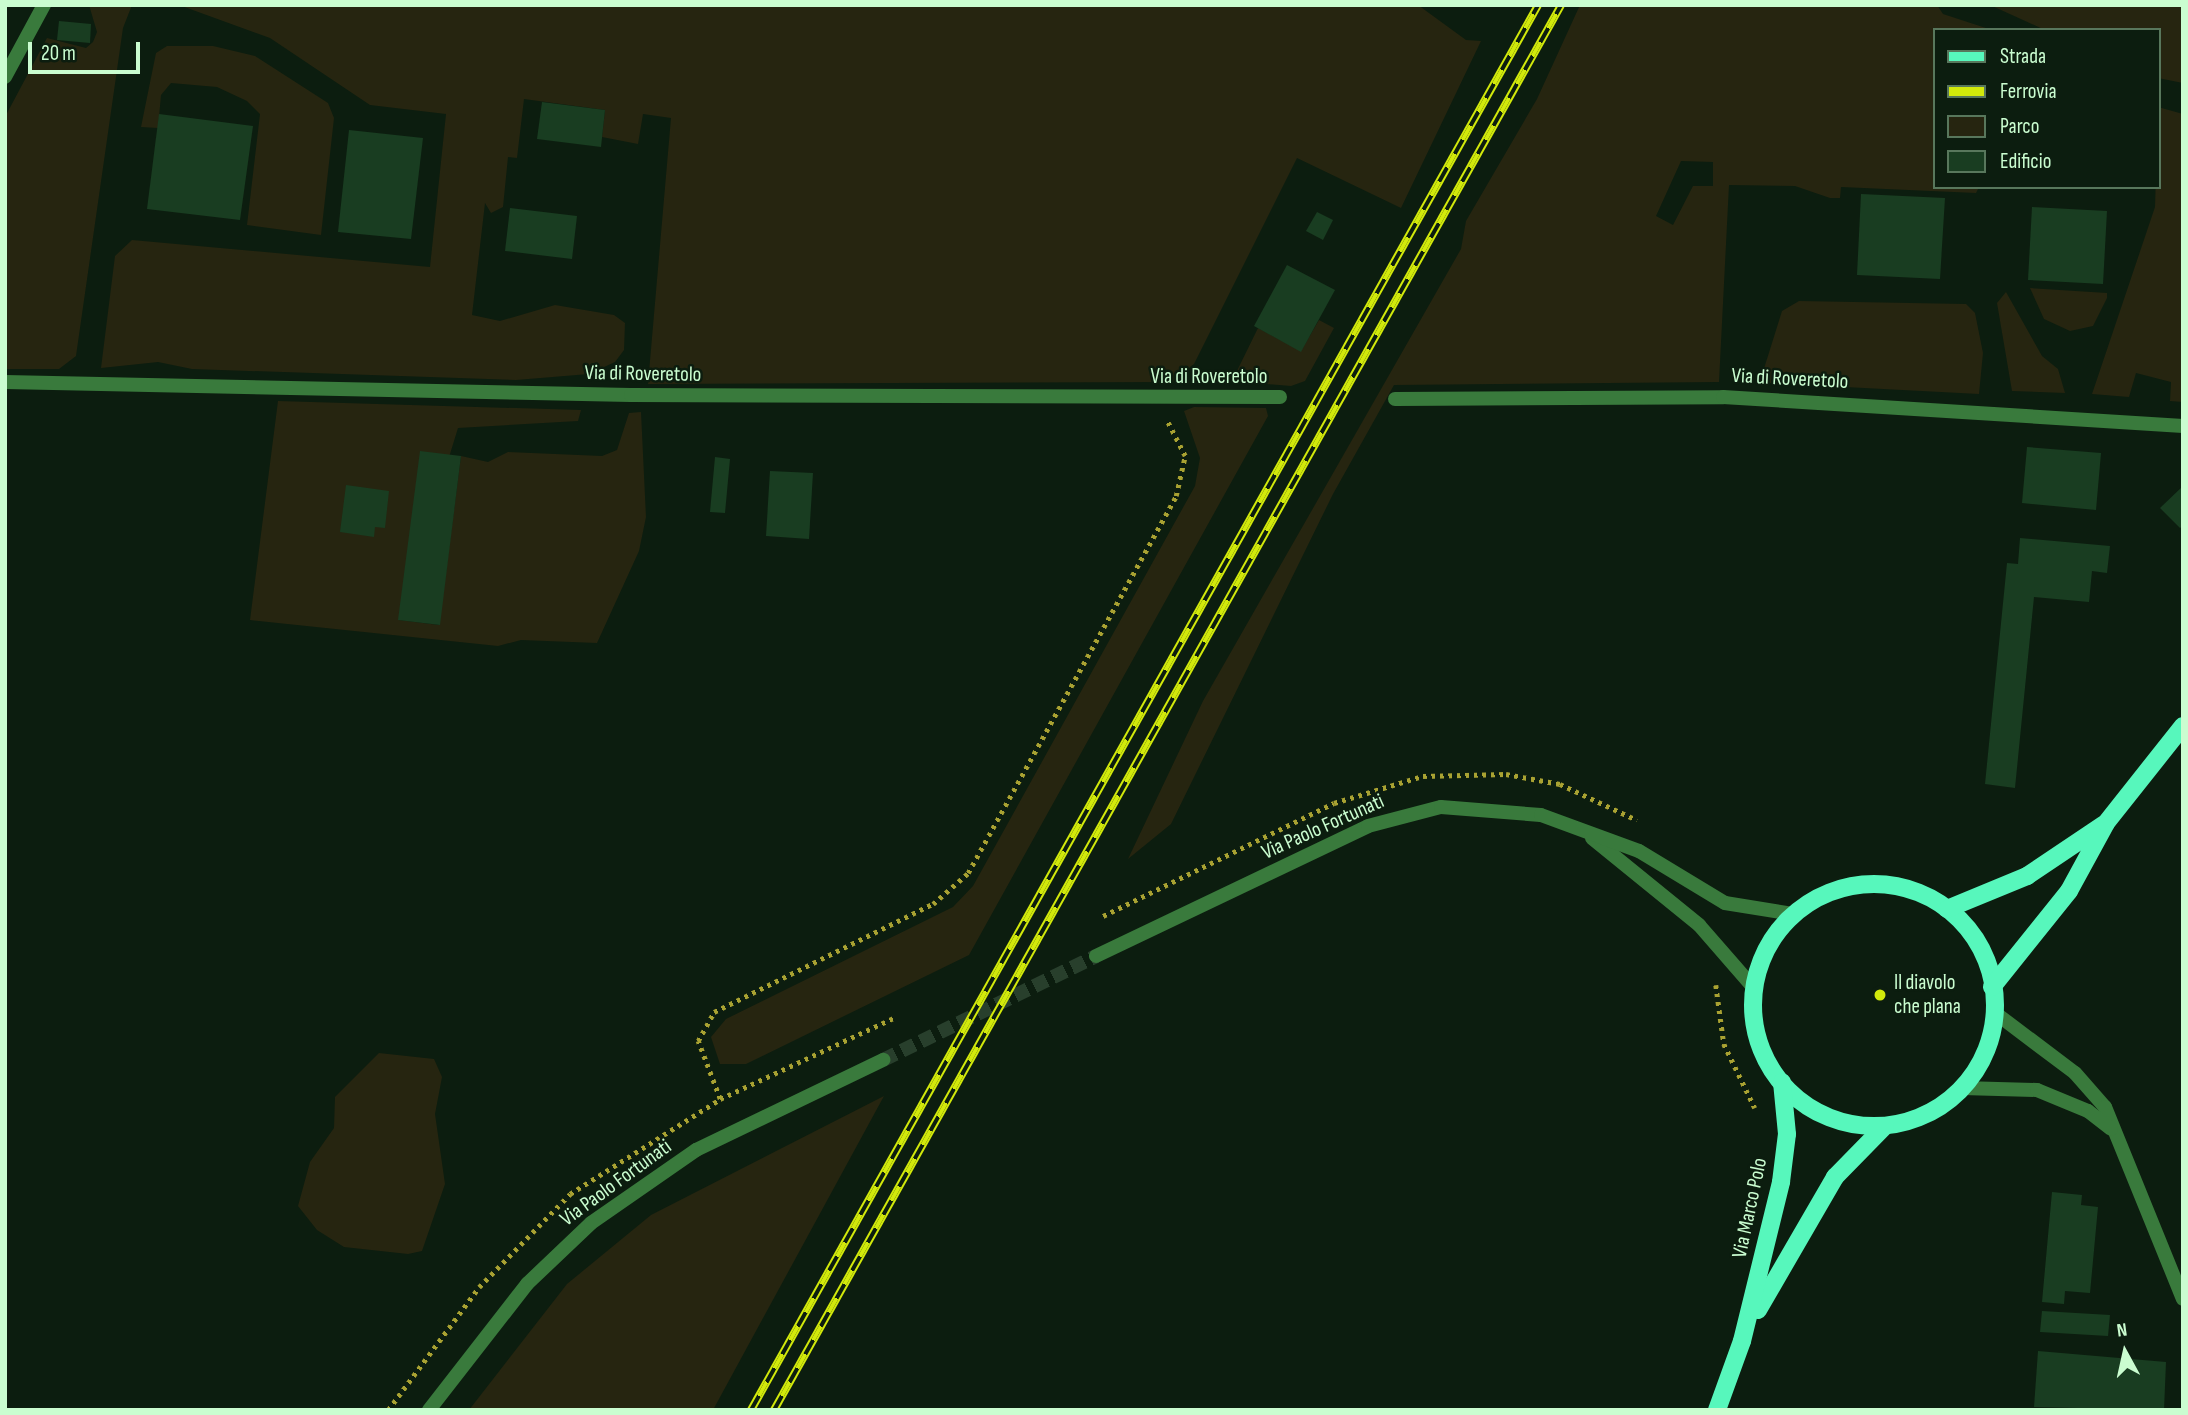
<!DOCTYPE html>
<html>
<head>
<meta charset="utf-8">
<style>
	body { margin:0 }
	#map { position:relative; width:2188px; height:1415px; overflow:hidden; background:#0c1d0f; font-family:"Sofia Sans Condensed",sans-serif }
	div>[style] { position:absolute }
	.green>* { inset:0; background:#262510 }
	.building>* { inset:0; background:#193d21 }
	.tertiary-tunnel>* { height:14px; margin-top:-7px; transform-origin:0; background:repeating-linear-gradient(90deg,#283f2c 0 14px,transparent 0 21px) }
	.path>* { height:4.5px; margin-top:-2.25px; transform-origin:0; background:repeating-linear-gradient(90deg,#a9a232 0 3.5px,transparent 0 8.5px) }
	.minor>* { height:14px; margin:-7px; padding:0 7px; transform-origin:7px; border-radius:7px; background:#397a3c }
	.tertiary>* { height:14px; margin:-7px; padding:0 7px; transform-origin:7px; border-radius:7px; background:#397a3c }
	.primary>* { height:18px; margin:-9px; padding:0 9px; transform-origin:9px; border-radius:9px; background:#57f7bc }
	.primary>.ring { margin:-9px; padding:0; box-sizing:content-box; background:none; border:18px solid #57f7bc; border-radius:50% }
	.rail>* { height:8px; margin-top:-4px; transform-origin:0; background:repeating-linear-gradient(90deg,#0c1d0f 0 16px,#d2e90b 0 32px); box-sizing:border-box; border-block:2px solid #d2e90b }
	.dots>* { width:19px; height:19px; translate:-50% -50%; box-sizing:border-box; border:4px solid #0c1d0f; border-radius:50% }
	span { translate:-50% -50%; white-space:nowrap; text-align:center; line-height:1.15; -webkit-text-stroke:5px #0c1d0f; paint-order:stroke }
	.street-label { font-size:21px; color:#cafdd0 }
	.poi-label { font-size:21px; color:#cafdd0 }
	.left { translate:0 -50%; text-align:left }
	.frame { position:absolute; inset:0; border:7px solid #cafdd0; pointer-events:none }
	.legend { position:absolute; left:1933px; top:28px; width:228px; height:161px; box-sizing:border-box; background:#0c1d0f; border:2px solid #58775c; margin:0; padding:9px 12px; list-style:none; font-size:21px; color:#cafdd0 }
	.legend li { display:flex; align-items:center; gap:14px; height:35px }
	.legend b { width:35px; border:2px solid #58775c }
	.north { position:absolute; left:2090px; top:1317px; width:70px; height:70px; -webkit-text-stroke:5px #0c1d0f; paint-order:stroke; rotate:352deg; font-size:19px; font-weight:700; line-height:28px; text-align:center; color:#cafdd0 }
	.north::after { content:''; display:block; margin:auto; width:24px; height:32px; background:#cafdd0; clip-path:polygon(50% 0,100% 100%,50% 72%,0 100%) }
	.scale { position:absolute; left:28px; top:42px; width:112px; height:32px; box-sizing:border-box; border:4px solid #cafdd0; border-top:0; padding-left:9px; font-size:21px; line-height:24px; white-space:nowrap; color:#cafdd0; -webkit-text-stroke:5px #0c1d0f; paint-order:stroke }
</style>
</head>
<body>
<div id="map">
	<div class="green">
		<i style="clip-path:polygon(89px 5px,132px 5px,123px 28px,76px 356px,59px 369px,5px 369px,5px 117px,47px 38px,86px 48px,93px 42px,97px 32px)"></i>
		<i style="clip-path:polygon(179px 5px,1418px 5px,1466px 40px,1481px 41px,1401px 208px,1297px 158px,1194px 364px,1173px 382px,648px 384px,671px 118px,643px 114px,638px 144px,602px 137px,605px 110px,524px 99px,517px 158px,508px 157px,503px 207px,491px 213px,485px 203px,472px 315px,500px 321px,555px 305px,614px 315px,625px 323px,624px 350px,615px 362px,589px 374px,516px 380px,192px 369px,158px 362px,101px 368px,115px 256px,132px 240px,430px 267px,446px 114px,370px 105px,270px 38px)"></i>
		<i style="clip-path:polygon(evenodd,1580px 5px,1937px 5px,1943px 14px,1992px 30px,1934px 30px,1934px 187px,1979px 187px,1976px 193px,1841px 187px,1840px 198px,1830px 198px,1795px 186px,1729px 185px,1719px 382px,1394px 385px,1333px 494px,1171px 824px,1128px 859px,1203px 701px,1461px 249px,1466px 221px,1537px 99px,1580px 5px,1681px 161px,1713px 162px,1713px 186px,1693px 186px,1673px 225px,1656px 216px,1681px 161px)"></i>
		<i style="clip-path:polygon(1990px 5px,2183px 5px,2183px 83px,2158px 78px,2158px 30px,2045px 30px)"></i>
		<i style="clip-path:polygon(167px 46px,213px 46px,255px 56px,328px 103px,334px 118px,321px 235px,247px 225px,260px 114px,247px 101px,217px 87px,171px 83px,161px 95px,158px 128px,141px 127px,156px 53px)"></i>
		<i style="clip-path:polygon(2158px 107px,2183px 114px,2183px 402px,2170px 401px,2171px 382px,2136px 373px,2129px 397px,2092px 394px,2155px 207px)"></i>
		<i style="clip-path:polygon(2030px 288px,2107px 293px,2107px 298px,2093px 326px,2070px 331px,2044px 319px)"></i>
		<i style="clip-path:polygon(2006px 292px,2042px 356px,2058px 369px,2065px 393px,2012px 391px,1997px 303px)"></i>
		<i style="clip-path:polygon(1799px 301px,1966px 304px,1975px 313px,1983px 353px,1979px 394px,1769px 383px,1761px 378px,1782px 311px)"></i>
		<i style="clip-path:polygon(1319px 320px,1334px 328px,1305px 381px,1291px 386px,1232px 381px,1258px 328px,1301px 351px)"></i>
		<i style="clip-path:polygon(278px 401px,581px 410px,578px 421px,458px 428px,399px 620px,439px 625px,461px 456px,488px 462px,508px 452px,602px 456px,617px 450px,629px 413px,641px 412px,646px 517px,639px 551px,597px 643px,521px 640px,498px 646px,250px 620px)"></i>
		<i style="clip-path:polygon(1194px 407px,1266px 408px,1268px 416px,969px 955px,746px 1064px,720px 1064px,711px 1037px,726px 1019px,953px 907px,973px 886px,1195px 486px,1200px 458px,1184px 411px)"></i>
		<i style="clip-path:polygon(379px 1053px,434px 1059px,442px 1077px,435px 1114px,445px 1184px,422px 1251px,408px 1254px,344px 1247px,317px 1230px,298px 1206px,310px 1162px,334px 1128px,335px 1097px)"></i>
		<i style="clip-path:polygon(884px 1096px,713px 1410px,469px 1410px,567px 1284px,651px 1215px)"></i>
	</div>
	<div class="building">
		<i style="clip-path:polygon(59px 21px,91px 24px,90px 43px,57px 40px)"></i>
		<i style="clip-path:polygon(542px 102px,605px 110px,601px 147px,537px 139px)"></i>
		<i style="clip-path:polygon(159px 114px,253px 126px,240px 220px,147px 209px)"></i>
		<i style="clip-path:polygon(349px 130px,423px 138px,411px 239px,338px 232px)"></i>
		<i style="clip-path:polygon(1861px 194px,1945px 198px,1940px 279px,1857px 275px)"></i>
		<i style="clip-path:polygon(2032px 207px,2107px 211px,2103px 284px,2028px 280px)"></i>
		<i style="clip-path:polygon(510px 208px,577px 216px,572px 259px,505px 251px)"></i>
		<i style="clip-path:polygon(1317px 212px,1333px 220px,1323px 240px,1306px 231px)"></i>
		<i style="clip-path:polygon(1287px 265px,1335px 290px,1301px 352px,1254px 326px)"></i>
		<i style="clip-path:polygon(2027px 447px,2101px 453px,2096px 510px,2022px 503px)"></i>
		<i style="clip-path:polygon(420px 451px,461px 456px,440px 625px,398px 620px)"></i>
		<i style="clip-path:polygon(715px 457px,730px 459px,725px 513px,710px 512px)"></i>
		<i style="clip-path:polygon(770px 471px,813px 473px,809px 539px,766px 536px)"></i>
		<i style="clip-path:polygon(346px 485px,389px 491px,385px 528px,375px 527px,374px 537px,340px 532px)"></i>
		<i style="clip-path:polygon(2183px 486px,2183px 526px,2180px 528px,2160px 508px)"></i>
		<i style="clip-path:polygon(2020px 538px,2110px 546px,2107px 573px,2092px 571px,2089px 602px,2034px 597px,2015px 788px,1985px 784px,2007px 563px,2018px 564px)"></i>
		<i style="clip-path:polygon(2052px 1192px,2082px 1195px,2081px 1205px,2098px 1207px,2090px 1293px,2065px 1291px,2064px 1304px,2042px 1302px)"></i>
		<i style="clip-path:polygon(2042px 1311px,2110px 1315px,2108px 1336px,2040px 1332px)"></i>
		<i style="clip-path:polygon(2038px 1351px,2166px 1362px,2164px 1410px,2034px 1407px)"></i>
	</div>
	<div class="tertiary-tunnel">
		<i style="left:883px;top:1060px;width:237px;rotate:-26deg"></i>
	</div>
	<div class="path">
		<i style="left:1103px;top:916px;width:257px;rotate:-26.1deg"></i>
		<i style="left:1334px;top:803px;width:93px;rotate:-16.9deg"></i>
		<i style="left:1423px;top:776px;width:83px;rotate:-1.4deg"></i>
		<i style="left:1506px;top:774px;width:55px;rotate:10.5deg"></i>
		<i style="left:1560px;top:784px;width:85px;rotate:25.1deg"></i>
		<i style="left:1716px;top:985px;width:60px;rotate:82.3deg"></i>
		<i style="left:1724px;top:1044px;width:71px;rotate:64.2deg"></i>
		<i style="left:720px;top:1099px;width:62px;rotate:-110.8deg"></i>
		<i style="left:698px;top:1041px;width:33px;rotate:-61deg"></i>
		<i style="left:714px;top:1012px;width:244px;rotate:-26.3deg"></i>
		<i style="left:933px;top:904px;width:47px;rotate:-41.5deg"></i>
		<i style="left:968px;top:873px;width:431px;rotate:-61.1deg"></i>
		<i style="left:1176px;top:496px;width:41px;rotate:-77.3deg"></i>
		<i style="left:1185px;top:456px;width:38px;rotate:-117deg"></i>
		<i style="left:388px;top:1410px;width:153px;rotate:-53.5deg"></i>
		<i style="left:479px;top:1287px;width:130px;rotate:-45.6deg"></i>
		<i style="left:570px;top:1194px;width:178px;rotate:-32.3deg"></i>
		<i style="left:720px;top:1099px;width:192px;rotate:-25deg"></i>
	</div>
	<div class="minor">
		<i style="left:5px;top:77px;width:82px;rotate:-61.6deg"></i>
		<i style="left:5px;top:382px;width:626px;rotate:1.19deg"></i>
		<i style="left:631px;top:395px;width:649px;rotate:0.18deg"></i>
		<i style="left:1395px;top:399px;width:328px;rotate:-0.3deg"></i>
		<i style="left:1723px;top:397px;width:461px;rotate:3.6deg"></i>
		<i style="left:1994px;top:1012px;width:101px;rotate:37deg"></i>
		<i style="left:2075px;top:1073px;width:45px;rotate:48.6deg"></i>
		<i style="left:2105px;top:1107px;width:207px;rotate:67.9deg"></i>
		<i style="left:1962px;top:1088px;width:75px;rotate:1.5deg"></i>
		<i style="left:2037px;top:1090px;width:55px;rotate:22.4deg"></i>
		<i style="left:2088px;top:1111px;width:29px;rotate:38deg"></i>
	</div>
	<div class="tertiary">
		<i style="left:1592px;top:838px;width:138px;rotate:39.1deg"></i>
		<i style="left:1699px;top:925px;width:84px;rotate:48.9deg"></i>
		<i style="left:1096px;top:956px;width:301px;rotate:-25.5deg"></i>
		<i style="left:1368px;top:826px;width:75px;rotate:-14.6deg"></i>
		<i style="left:1441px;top:807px;width:100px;rotate:4.6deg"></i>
		<i style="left:1541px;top:815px;width:104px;rotate:20.2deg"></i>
		<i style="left:1639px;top:851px;width:100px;rotate:31.2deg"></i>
		<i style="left:1725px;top:903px;width:70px;rotate:9.1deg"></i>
		<i style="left:429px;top:1410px;width:160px;rotate:-52.1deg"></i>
		<i style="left:527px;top:1284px;width:88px;rotate:-43.6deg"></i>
		<i style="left:591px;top:1223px;width:128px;rotate:-34.8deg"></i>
		<i style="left:696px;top:1150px;width:208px;rotate:-25.7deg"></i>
	</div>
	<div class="primary">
		<i class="ring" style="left:1753px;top:884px;width:224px;height:224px"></i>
		<i style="left:1947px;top:909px;width:87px;rotate:-22.4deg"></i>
		<i style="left:2027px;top:876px;width:92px;rotate:-33.9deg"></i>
		<i style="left:1992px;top:987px;width:123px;rotate:-51.3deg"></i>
		<i style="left:2069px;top:891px;width:77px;rotate:-61.4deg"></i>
		<i style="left:2106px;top:823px;width:124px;rotate:-51.6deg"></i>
		<i style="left:1758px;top:1310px;width:154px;rotate:-59.9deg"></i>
		<i style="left:1835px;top:1177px;width:71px;rotate:-45.6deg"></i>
		<i style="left:1717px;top:1410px;width:73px;rotate:-70.1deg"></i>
		<i style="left:1742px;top:1341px;width:164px;rotate:-76.2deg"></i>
		<i style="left:1781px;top:1182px;width:48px;rotate:-82.9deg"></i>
		<i style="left:1787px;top:1134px;width:52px;rotate:-95.5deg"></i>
	</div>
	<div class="rail">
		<i style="left:751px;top:1410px;width:1610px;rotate:-60.74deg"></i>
		<i style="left:774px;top:1410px;width:1610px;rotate:-60.74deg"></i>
	</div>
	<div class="dots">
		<i style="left:1880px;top:995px;background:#d2e90b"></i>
	</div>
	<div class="street-label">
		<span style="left:643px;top:374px;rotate:1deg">Via di Roveretolo</span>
		<span style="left:1209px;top:377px">Via di Roveretolo</span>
		<span style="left:1790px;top:379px;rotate:3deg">Via di Roveretolo</span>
		<span style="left:1323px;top:827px;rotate:-24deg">Via Paolo Fortunati</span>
		<span style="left:616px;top:1183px;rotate:-36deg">Via Paolo Fortunati</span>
		<span style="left:1750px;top:1208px;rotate:-78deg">Via Marco Polo</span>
	</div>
	<div class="poi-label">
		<span class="left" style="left:1894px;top:995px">Il diavolo<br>che plana</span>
	</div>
	<div class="frame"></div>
	<ul class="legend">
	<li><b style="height:9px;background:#57f7bc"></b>Strada</li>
	<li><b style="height:9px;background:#d2e90b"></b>Ferrovia</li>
	<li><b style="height:19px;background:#262510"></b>Parco</li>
	<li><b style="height:19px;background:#193d21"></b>Edificio</li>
	</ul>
	<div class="north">N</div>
	<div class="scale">20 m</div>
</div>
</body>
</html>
